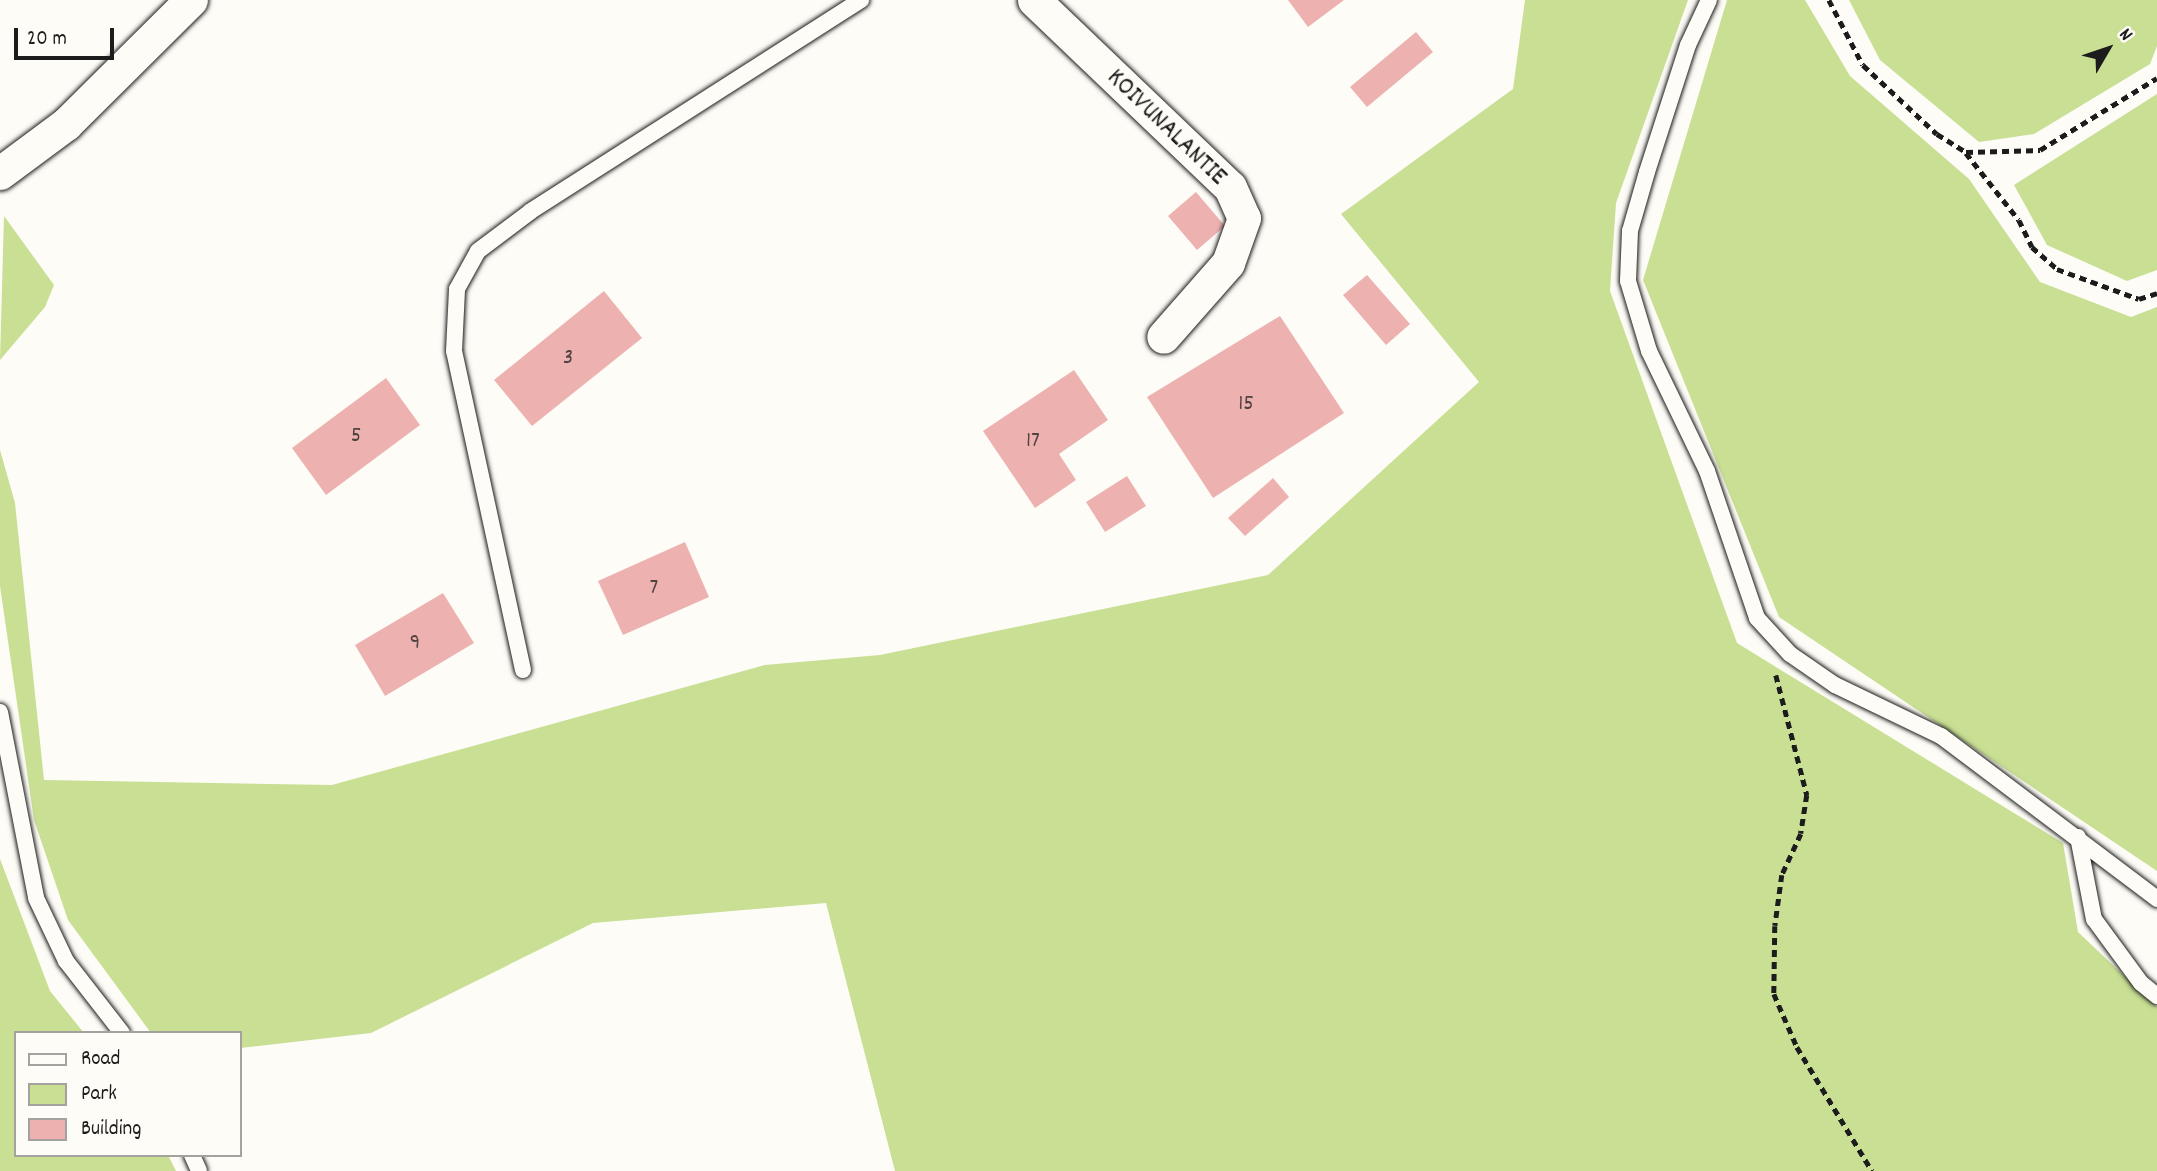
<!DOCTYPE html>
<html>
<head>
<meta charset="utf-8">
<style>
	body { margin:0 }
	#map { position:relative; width:2157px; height:1171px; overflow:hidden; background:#fdfcf7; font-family:Dekko,sans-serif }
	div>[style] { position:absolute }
	.green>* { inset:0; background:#c8df94 }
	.building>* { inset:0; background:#edb2b0 }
	.path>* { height:4.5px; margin-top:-2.25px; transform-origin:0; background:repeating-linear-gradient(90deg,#1c1c1c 0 7px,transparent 0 12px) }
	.roads { filter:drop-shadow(0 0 2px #1c1c1c) drop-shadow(0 0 2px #1c1c1c) }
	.service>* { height:16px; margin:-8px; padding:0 8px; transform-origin:8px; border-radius:8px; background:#fdfcf7 }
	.minor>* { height:33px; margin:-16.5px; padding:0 16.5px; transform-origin:16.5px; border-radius:16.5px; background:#fdfcf7 }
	span { translate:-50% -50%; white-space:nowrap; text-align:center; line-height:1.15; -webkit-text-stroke:5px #fdfcf7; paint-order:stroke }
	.number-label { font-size:23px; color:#504241 }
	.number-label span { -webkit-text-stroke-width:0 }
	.street-label { font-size:26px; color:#1c1c1c }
	.legend { position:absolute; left:14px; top:1031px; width:228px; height:126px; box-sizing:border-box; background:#fdfcf7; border:2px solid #a3a29f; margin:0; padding:9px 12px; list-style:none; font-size:21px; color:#1c1c1c }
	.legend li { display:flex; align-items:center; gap:14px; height:35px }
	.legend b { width:35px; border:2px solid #a3a29f }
	.north { position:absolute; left:2073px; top:14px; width:70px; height:70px; -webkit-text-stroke:5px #fdfcf7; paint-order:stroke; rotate:51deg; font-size:19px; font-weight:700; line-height:28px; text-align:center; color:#1c1c1c }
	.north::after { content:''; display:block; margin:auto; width:24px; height:32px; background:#1c1c1c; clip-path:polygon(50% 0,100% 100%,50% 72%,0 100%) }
	.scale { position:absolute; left:14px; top:28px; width:100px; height:32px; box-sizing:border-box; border:4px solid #1c1c1c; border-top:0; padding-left:9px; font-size:21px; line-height:24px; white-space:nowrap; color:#1c1c1c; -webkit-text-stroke:5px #fdfcf7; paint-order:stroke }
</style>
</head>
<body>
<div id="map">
	<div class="green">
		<i style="clip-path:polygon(1525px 0,1688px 0,1616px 203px,1610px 291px,1737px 643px,2063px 843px,2078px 932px,2157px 1007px,2157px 1171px,895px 1171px,826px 903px,593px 923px,371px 1033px,240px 1048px,240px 1033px,151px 1033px,68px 920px,34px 820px,0 586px,0 450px,15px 503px,44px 780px,332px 785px,765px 665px,880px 655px,1268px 575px,1479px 382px,1341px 214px,1513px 89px)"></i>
		<i style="clip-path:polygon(1727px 0,1805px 0,1850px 76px,1969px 179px,2040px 282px,2131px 317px,2157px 307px,2157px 871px,1779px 617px,1643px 280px)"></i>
		<i style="clip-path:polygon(1849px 0,2157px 0,2157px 46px,2150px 64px,2034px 134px,1979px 142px,1880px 60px)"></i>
		<i style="clip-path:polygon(2157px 94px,2157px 270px,2127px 281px,2047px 245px,2014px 185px)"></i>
		<i style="clip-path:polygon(4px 216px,54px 285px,45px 307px,0 360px)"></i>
		<i style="clip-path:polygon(0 859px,50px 991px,84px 1033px,16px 1033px,16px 1155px,168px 1155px,176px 1171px,0 1171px)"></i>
	</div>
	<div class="building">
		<i style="clip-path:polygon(1288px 0,1344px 0,1308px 27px)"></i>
		<i style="clip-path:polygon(1416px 32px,1433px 52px,1367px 107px,1350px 87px)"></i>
		<i style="clip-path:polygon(1196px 192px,1225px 226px,1197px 250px,1168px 216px)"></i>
		<i style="clip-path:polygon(1367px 275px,1410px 324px,1386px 345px,1343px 295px)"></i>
		<i style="clip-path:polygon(604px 291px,642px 338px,532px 426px,494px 380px)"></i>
		<i style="clip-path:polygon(1280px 316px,1344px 413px,1213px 498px,1147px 397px)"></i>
		<i style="clip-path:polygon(1074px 370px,1108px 420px,1059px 454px,1076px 480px,1035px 508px,983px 431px)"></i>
		<i style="clip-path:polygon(386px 378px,420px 425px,326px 495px,292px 448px)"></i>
		<i style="clip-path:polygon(1127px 476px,1146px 506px,1105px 532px,1086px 502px)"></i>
		<i style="clip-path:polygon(1273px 478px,1289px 497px,1245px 536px,1228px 518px)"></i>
		<i style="clip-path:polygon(685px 542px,709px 597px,623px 635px,598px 581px)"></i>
		<i style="clip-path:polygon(443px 593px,474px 643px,385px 696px,355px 645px)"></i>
	</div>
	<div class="path">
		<i style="left:1829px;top:0;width:73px;rotate:62.4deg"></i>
		<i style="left:1863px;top:65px;width:101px;rotate:43deg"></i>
		<i style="left:1937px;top:134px;width:34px;rotate:32deg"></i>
		<i style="left:1966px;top:152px;width:74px;rotate:-1.5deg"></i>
		<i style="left:2040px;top:150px;width:137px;rotate:-31.6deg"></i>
		<i style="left:1966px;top:153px;width:85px;rotate:51.7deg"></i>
		<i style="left:2019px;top:220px;width:30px;rotate:64deg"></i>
		<i style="left:2032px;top:247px;width:33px;rotate:41deg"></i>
		<i style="left:2057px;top:269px;width:87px;rotate:20.1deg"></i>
		<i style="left:2139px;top:299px;width:19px;rotate:-18deg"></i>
		<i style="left:1776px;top:675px;width:124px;rotate:75.5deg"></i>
		<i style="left:1807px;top:795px;width:39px;rotate:99deg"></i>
		<i style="left:1801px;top:834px;width:45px;rotate:114.9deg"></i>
		<i style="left:1782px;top:875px;width:51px;rotate:97.8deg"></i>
		<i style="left:1775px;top:926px;width:68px;rotate:90.8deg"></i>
		<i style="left:1774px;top:994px;width:58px;rotate:66.5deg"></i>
		<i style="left:1797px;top:1047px;width:145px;rotate:58.8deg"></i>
	</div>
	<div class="roads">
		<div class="service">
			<i style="left:1709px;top:0;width:50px;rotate:115deg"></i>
			<i style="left:1688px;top:45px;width:133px;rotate:107.9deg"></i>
			<i style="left:1647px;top:172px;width:61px;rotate:106.1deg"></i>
			<i style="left:1630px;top:231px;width:50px;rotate:92.3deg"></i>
			<i style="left:1628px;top:281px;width:73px;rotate:73.3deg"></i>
			<i style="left:1649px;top:351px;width:133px;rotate:64.2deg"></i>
			<i style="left:1707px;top:471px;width:155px;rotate:71.2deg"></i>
			<i style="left:1757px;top:618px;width:49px;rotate:47.5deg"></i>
			<i style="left:1790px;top:654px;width:55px;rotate:34.6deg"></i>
			<i style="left:1835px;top:685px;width:118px;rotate:25.7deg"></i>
			<i style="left:1941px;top:736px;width:271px;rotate:37deg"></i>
			<i style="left:523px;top:670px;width:326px;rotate:-102.2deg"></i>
			<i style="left:454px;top:351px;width:62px;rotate:-87.2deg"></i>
			<i style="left:457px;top:289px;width:43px;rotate:-61.1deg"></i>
			<i style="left:478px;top:251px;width:66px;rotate:-37deg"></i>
			<i style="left:531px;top:211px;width:392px;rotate:-32.6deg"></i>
			<i style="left:0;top:712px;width:189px;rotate:79deg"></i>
			<i style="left:36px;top:898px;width:70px;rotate:64.5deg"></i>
			<i style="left:66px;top:961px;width:91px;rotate:52.1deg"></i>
			<i style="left:2078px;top:837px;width:84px;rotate:79deg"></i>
			<i style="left:2094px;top:919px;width:79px;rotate:53.7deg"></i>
			<i style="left:2141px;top:983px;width:21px;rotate:39deg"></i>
			<i style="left:192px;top:1155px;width:17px;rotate:66deg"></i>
		</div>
		<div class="minor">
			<i style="left:1034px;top:0;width:271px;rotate:43.7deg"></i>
			<i style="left:1230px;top:187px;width:34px;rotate:66deg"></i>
			<i style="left:1244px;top:218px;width:48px;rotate:109.6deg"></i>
			<i style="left:1228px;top:263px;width:98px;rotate:131.3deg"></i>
			<i style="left:0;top:173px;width:82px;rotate:-36.6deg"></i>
			<i style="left:66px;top:124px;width:176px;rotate:-44.8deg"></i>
		</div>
	</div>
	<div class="number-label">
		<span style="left:568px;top:359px">3</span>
		<span style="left:1246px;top:405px">15</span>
		<span style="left:356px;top:437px">5</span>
		<span style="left:1033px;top:442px">17</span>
		<span style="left:654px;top:589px">7</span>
		<span style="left:415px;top:644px">9</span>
	</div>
	<div class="street-label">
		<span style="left:1166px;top:128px;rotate:44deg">KOIVUNALANTIE</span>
	</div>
	<ul class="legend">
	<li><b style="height:9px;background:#fdfcf7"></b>Road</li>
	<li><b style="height:19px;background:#c8df94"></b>Park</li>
	<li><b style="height:19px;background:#edb2b0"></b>Building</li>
	</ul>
	<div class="north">N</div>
	<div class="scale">20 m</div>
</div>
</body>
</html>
